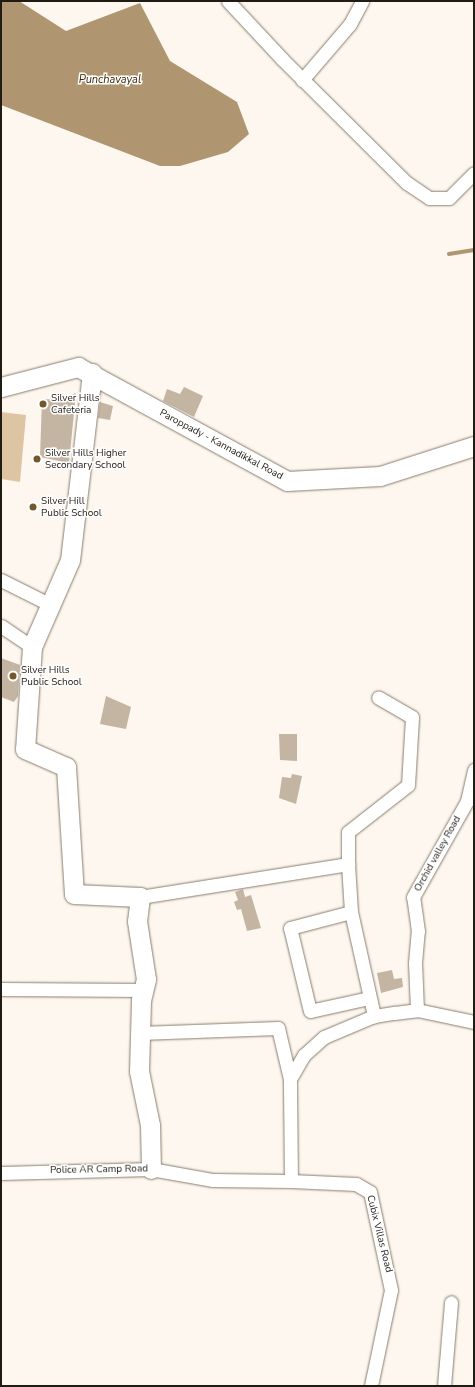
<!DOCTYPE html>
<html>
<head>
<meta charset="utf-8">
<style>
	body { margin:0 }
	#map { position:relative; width:475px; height:1387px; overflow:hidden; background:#fdf7ef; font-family:"Nunito Sans",sans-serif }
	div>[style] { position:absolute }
	.green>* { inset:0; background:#ddc5a4 }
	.water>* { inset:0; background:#b09571 }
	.stream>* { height:3.5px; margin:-1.75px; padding:0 1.75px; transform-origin:1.75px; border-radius:1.75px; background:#b09571 }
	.building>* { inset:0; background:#c3b5a2 }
	.roads { filter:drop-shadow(0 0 1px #897c6a) drop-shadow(0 0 1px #897c6a) }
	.street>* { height:13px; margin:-6.5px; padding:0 6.5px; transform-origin:6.5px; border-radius:6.5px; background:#fff }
	.secondary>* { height:19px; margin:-9.5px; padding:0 9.5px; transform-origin:9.5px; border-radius:9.5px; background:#fff }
	.dots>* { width:11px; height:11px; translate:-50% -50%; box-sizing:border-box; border:2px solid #fff; border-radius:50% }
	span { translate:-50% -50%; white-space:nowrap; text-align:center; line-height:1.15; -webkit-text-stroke:3px #fff; paint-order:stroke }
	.poi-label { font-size:10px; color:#201b13 }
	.left { translate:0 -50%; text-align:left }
	.street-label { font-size:10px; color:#201b13 }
	.water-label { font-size:11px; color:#3a2707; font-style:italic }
	.frame { position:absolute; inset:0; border:2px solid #201b13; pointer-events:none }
</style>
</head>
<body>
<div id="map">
	<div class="green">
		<i style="clip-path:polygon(1px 412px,26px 415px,20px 482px,1px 479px)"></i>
	</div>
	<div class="water">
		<i style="clip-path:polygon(1px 1px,19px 1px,66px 31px,140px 3px,170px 61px,237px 102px,249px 134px,228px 152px,180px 166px,160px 166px,1px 105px)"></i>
	</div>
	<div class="stream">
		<i style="left:449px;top:254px;width:25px;rotate:-9deg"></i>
	</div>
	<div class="building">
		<i style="clip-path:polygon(184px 387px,203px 396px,194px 417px,163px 401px,167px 389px,180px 394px)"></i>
		<i style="clip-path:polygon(76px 393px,69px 463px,40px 457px,42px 399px,59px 400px)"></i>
		<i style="clip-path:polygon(100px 402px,113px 406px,110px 420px,98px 418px)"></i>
		<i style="clip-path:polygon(1px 658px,20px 665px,18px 696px,14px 702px,1px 697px)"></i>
		<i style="clip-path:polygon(106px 696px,131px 707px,126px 729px,100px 724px)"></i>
		<i style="clip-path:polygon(279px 734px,297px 734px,297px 761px,280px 760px)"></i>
		<i style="clip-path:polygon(292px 774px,302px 776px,296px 804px,279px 798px,282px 777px,291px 778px)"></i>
		<i style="clip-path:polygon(243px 889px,245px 897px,251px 895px,261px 928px,247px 931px,241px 909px,237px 910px,234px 902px,238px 900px,235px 892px)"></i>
		<i style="clip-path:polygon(392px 970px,394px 979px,402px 978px,403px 987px,381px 993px,377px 973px)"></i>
	</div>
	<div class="roads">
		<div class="street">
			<i style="left:228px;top:1px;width:79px;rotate:47deg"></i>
			<i style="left:282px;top:59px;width:176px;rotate:44.8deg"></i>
			<i style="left:407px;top:183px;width:27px;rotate:34deg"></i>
			<i style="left:429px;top:198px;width:20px"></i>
			<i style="left:449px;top:198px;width:35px;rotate:-45deg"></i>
			<i style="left:302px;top:80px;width:74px;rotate:-49.4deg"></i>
			<i style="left:350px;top:24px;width:26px;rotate:-62deg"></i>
			<i style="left:1px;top:580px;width:58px;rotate:26.6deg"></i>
			<i style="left:1px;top:626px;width:37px;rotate:34deg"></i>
			<i style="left:348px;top:864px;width:48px;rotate:86.4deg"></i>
			<i style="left:140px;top:897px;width:211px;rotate:-9deg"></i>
			<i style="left:348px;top:864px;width:32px;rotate:-90deg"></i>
			<i style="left:348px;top:832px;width:76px;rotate:-38.1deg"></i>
			<i style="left:408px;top:785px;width:68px;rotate:-86.6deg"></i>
			<i style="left:412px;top:717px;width:39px;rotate:-150deg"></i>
			<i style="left:1px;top:989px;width:142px;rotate:0.4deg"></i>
			<i style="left:369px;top:998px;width:60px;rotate:167.6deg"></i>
			<i style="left:310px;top:1011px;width:85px;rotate:-103.5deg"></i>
			<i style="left:290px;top:928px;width:63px;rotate:-14.7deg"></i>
			<i style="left:351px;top:912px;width:107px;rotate:77.5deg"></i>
			<i style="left:417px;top:1010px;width:47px;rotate:-92.4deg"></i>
			<i style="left:415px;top:963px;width:32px;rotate:-85deg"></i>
			<i style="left:418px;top:931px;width:34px;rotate:-98deg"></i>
			<i style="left:413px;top:897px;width:110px;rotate:-60.6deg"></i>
			<i style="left:467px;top:801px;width:32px;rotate:-77deg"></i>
			<i style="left:140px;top:1033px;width:138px;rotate:-2.1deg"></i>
			<i style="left:278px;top:1028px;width:52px;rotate:76.8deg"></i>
			<i style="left:1px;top:1173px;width:150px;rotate:-1.5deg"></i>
			<i style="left:151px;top:1169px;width:63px;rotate:10.1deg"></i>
			<i style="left:213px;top:1180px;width:78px;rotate:0.7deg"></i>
			<i style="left:291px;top:1181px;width:102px;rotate:-90.6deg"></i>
			<i style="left:290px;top:1079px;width:28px;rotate:-60deg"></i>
			<i style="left:304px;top:1055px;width:27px;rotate:-42deg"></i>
			<i style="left:324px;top:1037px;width:54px;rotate:-22.8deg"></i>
			<i style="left:374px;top:1016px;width:20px;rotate:-9deg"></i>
			<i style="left:394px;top:1013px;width:23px;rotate:-7deg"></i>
			<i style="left:417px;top:1010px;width:58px;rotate:11.9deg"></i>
			<i style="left:291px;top:1181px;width:65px;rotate:2.6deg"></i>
			<i style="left:356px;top:1184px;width:16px;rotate:30deg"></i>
			<i style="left:370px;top:1192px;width:100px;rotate:77.9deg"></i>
			<i style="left:391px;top:1290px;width:98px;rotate:101.8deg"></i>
			<i style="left:444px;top:1386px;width:84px;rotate:-85.2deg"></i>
		</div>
		<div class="secondary">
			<i style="left:92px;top:373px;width:188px;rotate:96.7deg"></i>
			<i style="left:70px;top:560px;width:95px;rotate:113.6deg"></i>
			<i style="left:32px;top:647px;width:102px;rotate:93.9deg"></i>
			<i style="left:25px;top:749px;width:45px;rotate:23.7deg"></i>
			<i style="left:66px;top:767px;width:127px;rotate:86.4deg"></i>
			<i style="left:74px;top:894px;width:66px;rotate:2.6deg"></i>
			<i style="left:140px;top:897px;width:24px;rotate:97deg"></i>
			<i style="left:137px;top:921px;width:59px;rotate:81.2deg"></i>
			<i style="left:146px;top:979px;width:22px;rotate:103deg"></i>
			<i style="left:141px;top:1000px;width:71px;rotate:91.6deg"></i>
			<i style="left:139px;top:1071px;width:55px;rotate:78.5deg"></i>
			<i style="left:150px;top:1125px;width:44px;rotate:88.7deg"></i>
			<i style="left:1px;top:387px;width:80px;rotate:-14.6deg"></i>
			<i style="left:78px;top:367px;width:238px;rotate:28.6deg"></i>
			<i style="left:287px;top:481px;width:93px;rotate:-3.1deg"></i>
			<i style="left:380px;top:476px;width:99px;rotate:-17.7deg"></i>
		</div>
	</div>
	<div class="dots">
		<i style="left:43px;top:404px;background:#74572a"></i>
		<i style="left:37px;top:459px;background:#74572a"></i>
		<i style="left:33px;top:507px;background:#74572a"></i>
		<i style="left:13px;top:676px;background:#74572a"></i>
	</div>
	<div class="poi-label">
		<span class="left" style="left:51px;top:404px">Silver Hills<br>Cafeteria</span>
		<span class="left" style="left:45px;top:459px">Silver Hills Higher<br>Secondary School</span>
		<span class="left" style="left:41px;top:507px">Silver Hill<br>Public School</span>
		<span class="left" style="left:21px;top:676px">Silver Hills<br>Public School</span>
	</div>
	<div class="street-label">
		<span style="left:221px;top:445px;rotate:28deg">Paroppady - Kannadikkal Road</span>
		<span style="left:438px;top:854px;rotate:-61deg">Orchid valley Road</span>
		<span style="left:99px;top:1170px;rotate:-1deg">Police AR Camp Road</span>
		<span style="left:379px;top:1234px;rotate:76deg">Cubix Villas Road</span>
	</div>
	<div class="water-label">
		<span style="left:110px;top:80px">Punchavayal</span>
	</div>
	<div class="frame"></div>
</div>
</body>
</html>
